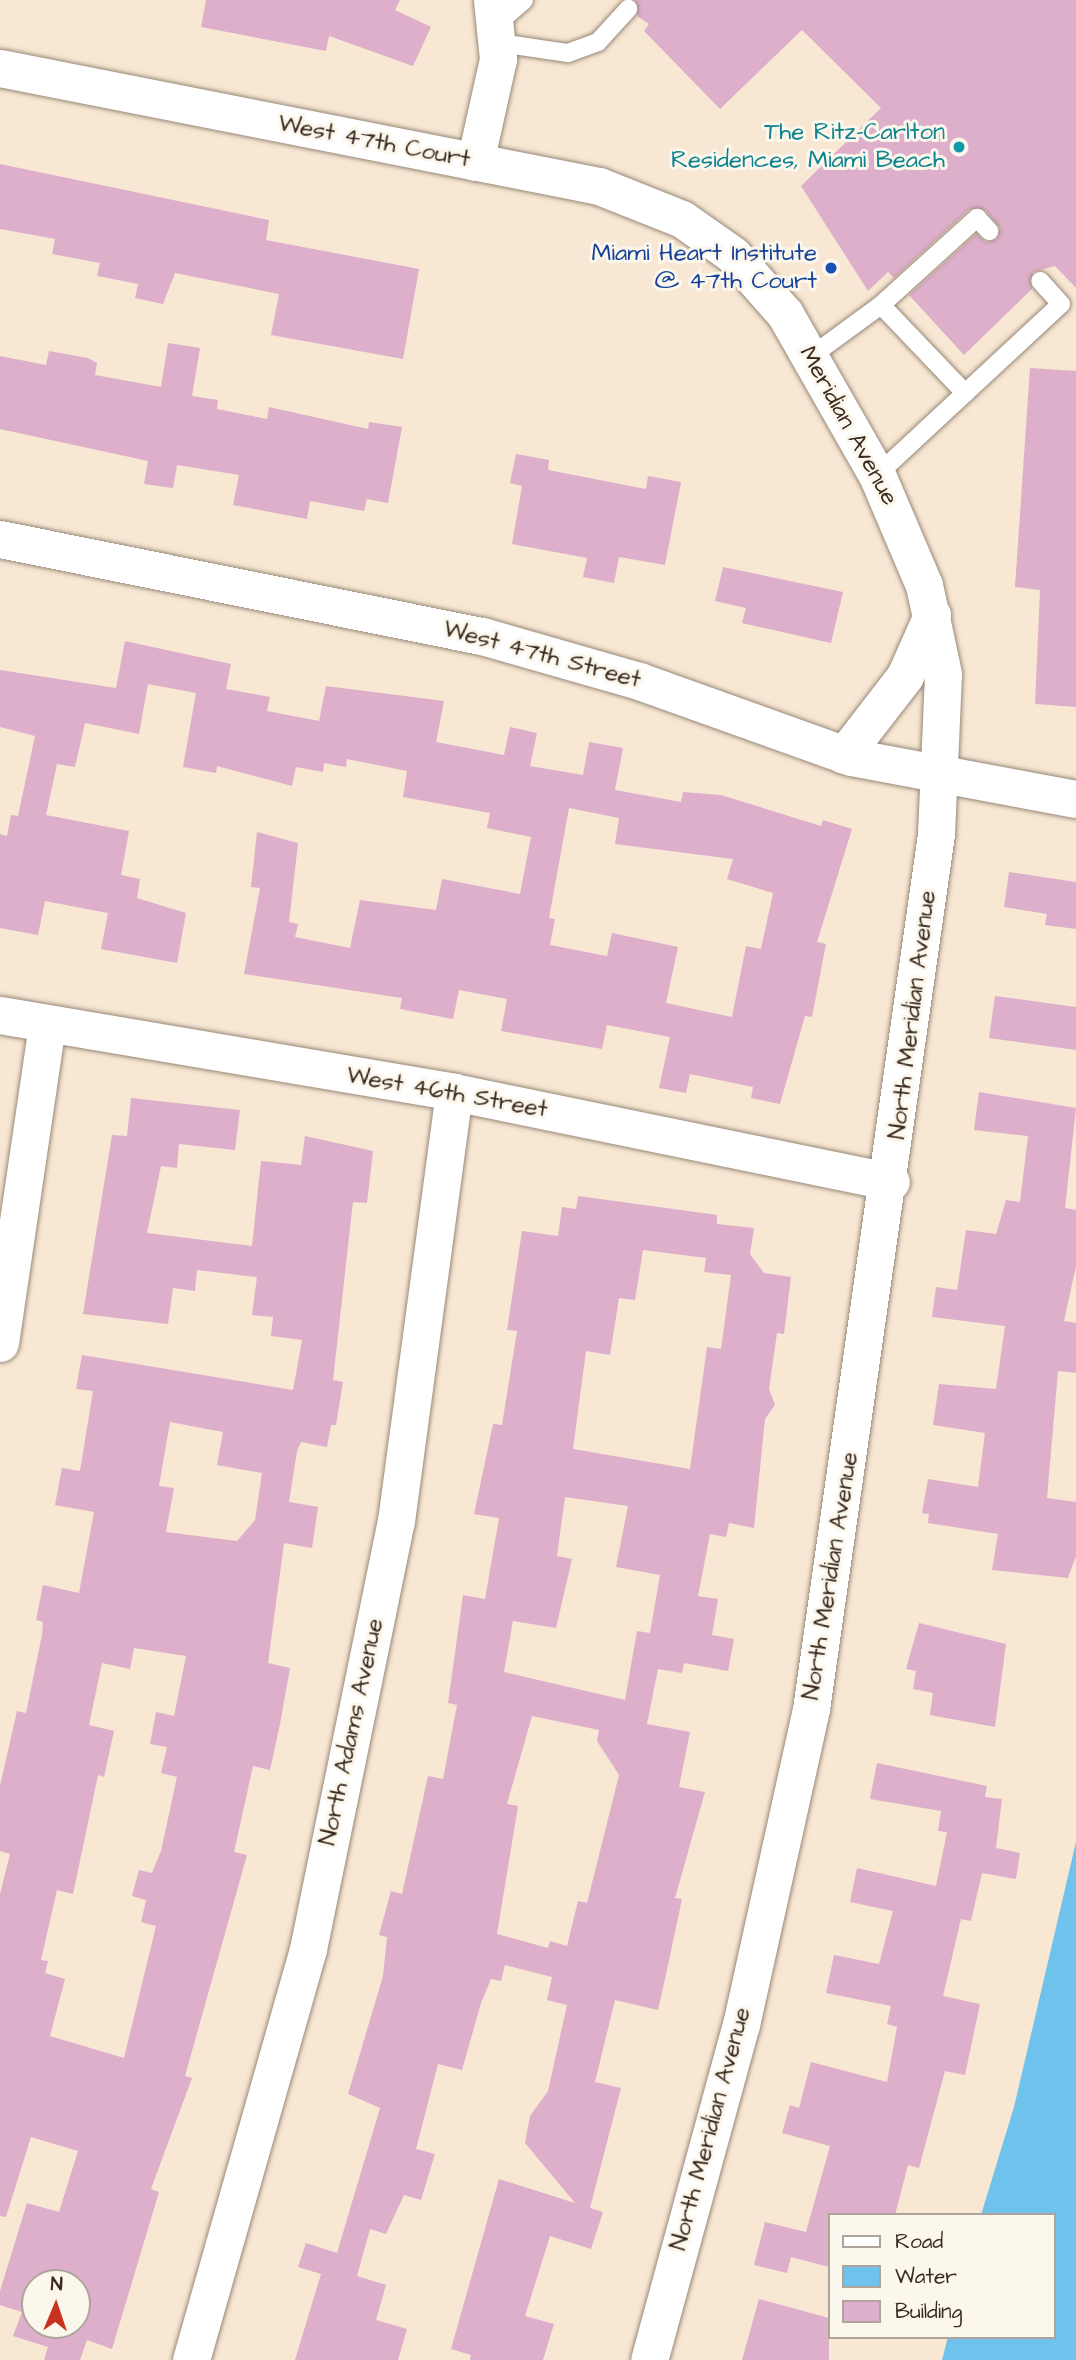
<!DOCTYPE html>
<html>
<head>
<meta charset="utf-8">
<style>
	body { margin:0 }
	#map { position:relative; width:1076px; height:2360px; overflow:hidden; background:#f7e7d3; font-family:"Architects Daughter",sans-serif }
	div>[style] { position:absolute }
	.water>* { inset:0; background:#6ec2eb }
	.building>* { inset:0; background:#ddafcb }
	.roads { filter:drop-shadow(0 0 2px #998878) drop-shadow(0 0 2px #998878) }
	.lane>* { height:18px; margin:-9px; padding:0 9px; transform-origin:9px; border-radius:9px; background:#fff }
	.street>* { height:37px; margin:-18.5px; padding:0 18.5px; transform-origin:18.5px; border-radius:18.5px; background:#fff }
	.dots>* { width:19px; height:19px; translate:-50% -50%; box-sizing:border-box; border:4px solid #fbf7ec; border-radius:50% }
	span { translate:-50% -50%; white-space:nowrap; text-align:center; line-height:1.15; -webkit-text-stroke:6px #fbf7ec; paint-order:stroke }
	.culture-label { font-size:24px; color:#0d838f }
	.right { translate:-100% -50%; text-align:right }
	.street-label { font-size:24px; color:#3b2a1e }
	.transit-label { font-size:24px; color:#164399 }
	.legend { position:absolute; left:828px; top:2213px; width:228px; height:126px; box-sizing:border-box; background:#fbf7ec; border:2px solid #aea59a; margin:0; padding:9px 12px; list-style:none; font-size:21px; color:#3b2a1e }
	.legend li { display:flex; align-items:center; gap:14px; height:35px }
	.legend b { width:35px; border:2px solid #aea59a }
	.north { position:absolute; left:21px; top:2269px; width:70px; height:70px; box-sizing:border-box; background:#fbf7ec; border:2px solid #aea59a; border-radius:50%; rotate:2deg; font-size:19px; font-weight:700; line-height:28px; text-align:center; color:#3b2a1e }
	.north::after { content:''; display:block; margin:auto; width:24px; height:32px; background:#c8321e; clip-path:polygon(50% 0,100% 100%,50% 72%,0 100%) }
</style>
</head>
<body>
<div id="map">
	<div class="water">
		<i style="clip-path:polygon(1076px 1842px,1076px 2360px,942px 2360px,948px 2337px,1053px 2337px,1053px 2215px,981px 2215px,1014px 2107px)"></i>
	</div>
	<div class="building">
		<i style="clip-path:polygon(206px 0,400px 0,395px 10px,431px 27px,413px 66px,329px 36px,326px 51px,201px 27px)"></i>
		<i style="clip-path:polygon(635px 0,1076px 0,1076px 288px,1055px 266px,1033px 272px,1032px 289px,964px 355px,909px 295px,976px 234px,986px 242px,997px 239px,1000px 228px,985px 210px,970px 209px,894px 278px,888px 272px,868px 291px,801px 186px,881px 108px,802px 30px,720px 109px,644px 31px,649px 24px,637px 16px)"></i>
		<i style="clip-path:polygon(0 164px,269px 220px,266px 240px,419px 269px,403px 359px,271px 335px,279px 294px,175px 273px,163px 304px,135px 298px,138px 284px,97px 276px,100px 263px,52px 254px,55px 239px,0 229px)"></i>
		<i style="clip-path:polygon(168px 343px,200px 348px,192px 396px,218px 400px,217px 409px,267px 419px,269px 407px,368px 429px,369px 422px,402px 427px,388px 503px,367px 499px,364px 511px,310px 501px,307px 519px,233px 505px,239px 475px,177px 465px,173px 488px,144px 484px,148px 461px,0 429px,0 356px,46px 365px,49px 351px,88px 358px,97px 363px,95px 375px,161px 387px)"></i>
		<i style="clip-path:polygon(1030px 368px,1076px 371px,1076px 707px,1035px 704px,1040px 590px,1015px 587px)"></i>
		<i style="clip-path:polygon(516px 454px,549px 460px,548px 470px,646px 489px,648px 476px,681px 482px,665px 565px,619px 557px,614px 583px,583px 577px,587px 558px,512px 544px,522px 486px,510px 483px)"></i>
		<i style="clip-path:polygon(723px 567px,843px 592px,831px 643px,742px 623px,746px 608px,715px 601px)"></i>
		<i style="clip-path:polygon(evenodd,125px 641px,231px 664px,226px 689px,270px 697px,267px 711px,319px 721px,326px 686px,444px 701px,436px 742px,504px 755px,510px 727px,537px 733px,530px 766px,583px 775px,589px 742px,623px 748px,615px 790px,681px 802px,683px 792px,721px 795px,821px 826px,823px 820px,852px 829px,817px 942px,826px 944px,812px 1017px,805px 1016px,780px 1104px,751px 1098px,753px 1087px,690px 1074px,686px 1093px,659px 1088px,670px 1037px,607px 1025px,602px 1049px,501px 1031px,507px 999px,459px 990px,453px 1019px,400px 1009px,402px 998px,244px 974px,260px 888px,251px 887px,257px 832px,298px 843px,289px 922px,298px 924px,295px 937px,350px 948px,360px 900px,436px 910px,442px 879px,520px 894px,531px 837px,487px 828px,490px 813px,403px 797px,407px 771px,347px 759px,346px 767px,324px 763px,323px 772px,296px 767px,292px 786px,217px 766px,216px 773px,183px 767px,196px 693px,148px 684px,139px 734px,85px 723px,75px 767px,57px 764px,46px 815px,129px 831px,121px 875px,140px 879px,137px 898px,186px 913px,177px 963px,101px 949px,108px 913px,45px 901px,38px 935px,0 928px,0 834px,7px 836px,11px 815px,18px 816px,35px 736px,0 727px,0 670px,116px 688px,125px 641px,569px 808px,619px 818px,615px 844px,733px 859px,727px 879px,773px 893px,761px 949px,746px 946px,732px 1017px,666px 1003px,678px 947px,612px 933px,607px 956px,550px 945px,555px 919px,549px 918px,569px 808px)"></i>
		<i style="clip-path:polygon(1009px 872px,1076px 882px,1076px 929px,1045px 925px,1047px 914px,1004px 907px)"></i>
		<i style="clip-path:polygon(995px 996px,1076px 1007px,1076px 1050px,989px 1038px)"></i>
		<i style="clip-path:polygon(979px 1092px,1076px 1108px,1065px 1208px,1076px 1210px,1076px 1266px,1064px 1321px,1076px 1323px,1076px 1373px,1058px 1371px,1047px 1498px,1076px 1502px,1076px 1556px,1068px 1578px,992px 1570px,998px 1534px,928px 1523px,929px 1514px,922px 1513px,928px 1479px,978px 1487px,985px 1433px,933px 1425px,939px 1384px,996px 1389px,1005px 1326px,932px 1317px,936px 1287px,957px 1290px,966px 1230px,996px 1234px,1006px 1200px,1020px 1202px,1028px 1136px,974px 1130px)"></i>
		<i style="clip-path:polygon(evenodd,131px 1098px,240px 1110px,235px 1150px,179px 1144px,177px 1168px,161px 1166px,147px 1233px,252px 1246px,261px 1161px,301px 1165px,305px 1136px,373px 1151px,367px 1203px,353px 1202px,333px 1380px,343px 1382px,336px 1425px,331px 1425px,327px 1447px,301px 1442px,297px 1451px,289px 1502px,318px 1507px,312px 1548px,284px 1543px,268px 1663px,290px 1668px,280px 1724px,270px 1770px,253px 1766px,234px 1852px,247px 1855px,185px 2076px,192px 2078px,151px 2189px,159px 2192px,112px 2349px,87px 2340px,80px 2360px,44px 2360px,48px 2347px,13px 2336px,22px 2312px,0 2305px,0 2291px,27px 2203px,59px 2212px,78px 2151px,31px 2137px,6px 2217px,0 2216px,0 1894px,10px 1854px,0 1851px,0 1786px,17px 1711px,26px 1713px,42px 1635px,43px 1622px,36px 1620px,43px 1585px,79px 1593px,94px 1512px,55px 1505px,62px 1468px,80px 1471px,93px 1391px,76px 1389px,82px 1355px,293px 1390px,302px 1340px,271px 1336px,273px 1317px,252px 1315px,257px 1277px,197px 1270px,195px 1291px,173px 1288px,168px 1324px,83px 1314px,112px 1135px,127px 1136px,131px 1098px,170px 1422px,223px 1432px,217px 1465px,262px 1473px,255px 1520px,237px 1541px,166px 1532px,174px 1488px,159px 1486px,170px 1422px,131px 1098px,134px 1648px,186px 1656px,174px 1716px,156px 1712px,150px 1744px,167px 1747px,161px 1773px,177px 1777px,161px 1851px,152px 1873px,139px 1870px,132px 1896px,146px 1900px,141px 1922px,156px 1926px,124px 2058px,50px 2036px,65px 1979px,45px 1973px,48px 1961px,41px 1960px,57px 1890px,73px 1894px,98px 1775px,104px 1777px,114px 1731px,89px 1725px,102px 1663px,130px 1669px,134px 1648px,131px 1098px,35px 2283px,77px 2283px,77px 2325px,35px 2325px,35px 2283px)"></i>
		<i style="clip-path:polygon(evenodd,578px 1196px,717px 1215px,717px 1224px,754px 1228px,750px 1254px,764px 1273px,791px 1277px,784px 1334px,777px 1333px,769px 1389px,775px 1405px,765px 1419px,754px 1528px,729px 1523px,726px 1537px,710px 1534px,698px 1596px,718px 1599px,712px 1635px,734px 1639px,728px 1671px,684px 1663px,682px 1673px,658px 1669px,647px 1724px,690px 1732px,679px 1787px,705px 1792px,675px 1898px,682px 1899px,667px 1970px,658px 2010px,615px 2000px,595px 2082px,621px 2088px,590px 2208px,603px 2212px,591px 2249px,550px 2236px,525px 2316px,554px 2324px,543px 2360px,470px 2360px,471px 2355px,451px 2349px,499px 2179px,575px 2203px,525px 2143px,530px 2116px,548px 2091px,567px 2005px,547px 2000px,552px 1977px,505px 1965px,501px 1981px,491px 1979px,481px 2003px,462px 2070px,438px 2064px,416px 2149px,435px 2154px,421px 2200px,404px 2195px,386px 2234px,370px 2229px,357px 2276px,386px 2285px,376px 2320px,407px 2329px,398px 2360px,295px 2360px,321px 2274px,298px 2267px,306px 2243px,337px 2253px,380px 2108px,348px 2094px,383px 1976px,387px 1937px,379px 1935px,391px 1891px,402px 1894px,428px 1776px,443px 1779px,457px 1705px,448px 1703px,463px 1595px,485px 1599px,499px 1518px,474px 1514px,493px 1424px,502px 1425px,517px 1331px,507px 1330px,522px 1231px,558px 1236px,562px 1207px,576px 1209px,578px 1196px,643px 1250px,706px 1258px,704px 1272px,731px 1275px,721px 1349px,707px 1347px,690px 1469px,573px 1449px,586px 1351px,610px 1355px,619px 1298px,635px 1300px,643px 1250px,578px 1196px,565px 1497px,628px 1506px,616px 1567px,660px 1575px,650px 1633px,637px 1631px,625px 1700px,504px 1672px,513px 1621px,556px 1628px,572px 1559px,557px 1556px,565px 1497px,578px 1196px,532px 1716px,599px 1730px,597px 1741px,619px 1775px,587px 1903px,578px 1901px,567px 1946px,550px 1941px,548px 1948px,497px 1934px,518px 1806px,507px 1804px,532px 1716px)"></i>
		<i style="clip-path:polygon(919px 1623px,1006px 1644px,995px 1727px,930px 1715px,933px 1693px,913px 1689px,916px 1671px,906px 1669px)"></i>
		<i style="clip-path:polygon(877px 1763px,987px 1786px,985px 1797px,1002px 1799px,996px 1848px,1020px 1853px,1016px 1879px,982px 1873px,971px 1921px,961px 1919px,943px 1996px,980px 2004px,965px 2075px,945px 2071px,919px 2168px,908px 2165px,895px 2215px,829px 2215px,829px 2267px,791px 2257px,787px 2273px,754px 2265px,765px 2222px,806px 2232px,830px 2146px,782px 2133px,790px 2105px,799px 2108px,811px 2062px,887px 2082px,897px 2027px,887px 2024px,891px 2006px,826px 1993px,834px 1955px,879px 1964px,893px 1911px,850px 1902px,857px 1868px,936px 1886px,947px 1832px,938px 1831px,941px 1811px,870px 1799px)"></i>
		<i style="clip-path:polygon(759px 2299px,829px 2318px,829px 2360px,742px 2360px)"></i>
	</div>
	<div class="roads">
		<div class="lane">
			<i style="left:499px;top:22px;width:33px;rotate:-41deg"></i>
			<i style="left:500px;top:43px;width:69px;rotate:8.4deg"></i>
			<i style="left:568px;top:53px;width:32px;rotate:-20deg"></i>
			<i style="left:598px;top:42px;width:45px;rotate:-47.7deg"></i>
			<i style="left:881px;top:305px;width:122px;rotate:46.3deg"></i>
			<i style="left:810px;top:357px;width:88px;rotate:-36.2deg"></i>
			<i style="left:881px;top:305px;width:130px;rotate:-42.2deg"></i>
			<i style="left:977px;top:218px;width:18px;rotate:47deg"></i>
			<i style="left:877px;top:475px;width:251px;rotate:-42.9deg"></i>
			<i style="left:1061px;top:304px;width:31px;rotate:-132deg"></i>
		</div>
		<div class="street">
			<i style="left:0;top:68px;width:611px;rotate:11.14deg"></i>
			<i style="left:599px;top:186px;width:89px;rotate:21.7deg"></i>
			<i style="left:682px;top:219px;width:62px;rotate:35.2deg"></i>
			<i style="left:733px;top:255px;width:79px;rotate:48.6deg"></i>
			<i style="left:785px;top:314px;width:185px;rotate:60.3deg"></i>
			<i style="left:877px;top:475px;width:120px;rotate:66.9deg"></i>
			<i style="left:924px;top:585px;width:91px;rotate:77.9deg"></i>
			<i style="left:943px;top:674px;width:160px;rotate:92.5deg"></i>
			<i style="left:936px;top:834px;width:884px;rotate:98.13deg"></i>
			<i style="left:811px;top:1709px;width:323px;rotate:102.5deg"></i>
			<i style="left:741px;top:2024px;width:348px;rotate:105.3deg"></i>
			<i style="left:475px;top:162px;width:106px;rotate:-77.4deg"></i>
			<i style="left:498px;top:59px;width:59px;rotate:-95.8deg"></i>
			<i style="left:0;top:539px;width:492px;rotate:11.4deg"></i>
			<i style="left:482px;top:636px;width:163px;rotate:16deg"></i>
			<i style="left:639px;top:681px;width:225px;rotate:19.7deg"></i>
			<i style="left:851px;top:757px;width:229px;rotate:10.6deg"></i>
			<i style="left:844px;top:755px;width:100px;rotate:-52.3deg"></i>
			<i style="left:905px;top:676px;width:67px;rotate:-66.1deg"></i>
			<i style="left:0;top:1015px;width:460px;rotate:9.6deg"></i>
			<i style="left:454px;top:1092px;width:446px;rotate:11.6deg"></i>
			<i style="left:0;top:1343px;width:322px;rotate:-81.6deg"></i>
			<i style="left:191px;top:2360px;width:427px;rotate:-74.1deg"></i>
			<i style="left:308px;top:1949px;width:437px;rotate:-78.4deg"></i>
			<i style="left:396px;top:1521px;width:433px;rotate:-82.3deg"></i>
		</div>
	</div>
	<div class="dots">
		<i style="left:959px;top:147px;background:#0f9aa8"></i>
		<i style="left:831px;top:268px;background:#1a4fb4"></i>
	</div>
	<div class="culture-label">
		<span class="right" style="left:945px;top:147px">The Ritz-Carlton<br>Residences, Miami Beach</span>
	</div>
	<div class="street-label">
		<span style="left:374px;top:142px;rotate:11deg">West 47th Court</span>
		<span style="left:848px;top:426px;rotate:61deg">Meridian Avenue</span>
		<span style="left:542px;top:655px;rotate:15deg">West 47th Street</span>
		<span style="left:913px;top:1015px;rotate:-83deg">North Meridian Avenue</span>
		<span style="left:447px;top:1093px;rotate:10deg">West 46th Street</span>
		<span style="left:831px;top:1576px;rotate:-81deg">North Meridian Avenue</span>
		<span style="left:352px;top:1732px;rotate:-78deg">North Adams Avenue</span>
		<span style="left:711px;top:2129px;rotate:-75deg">North Meridian Avenue</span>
	</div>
	<div class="transit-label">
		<span class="right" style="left:817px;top:268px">Miami Heart Institute<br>@ 47th Court</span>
	</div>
	<ul class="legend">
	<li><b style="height:9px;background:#fff"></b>Road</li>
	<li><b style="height:19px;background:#6ec2eb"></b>Water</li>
	<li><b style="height:19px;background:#ddafcb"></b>Building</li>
	</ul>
	<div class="north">N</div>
</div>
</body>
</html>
